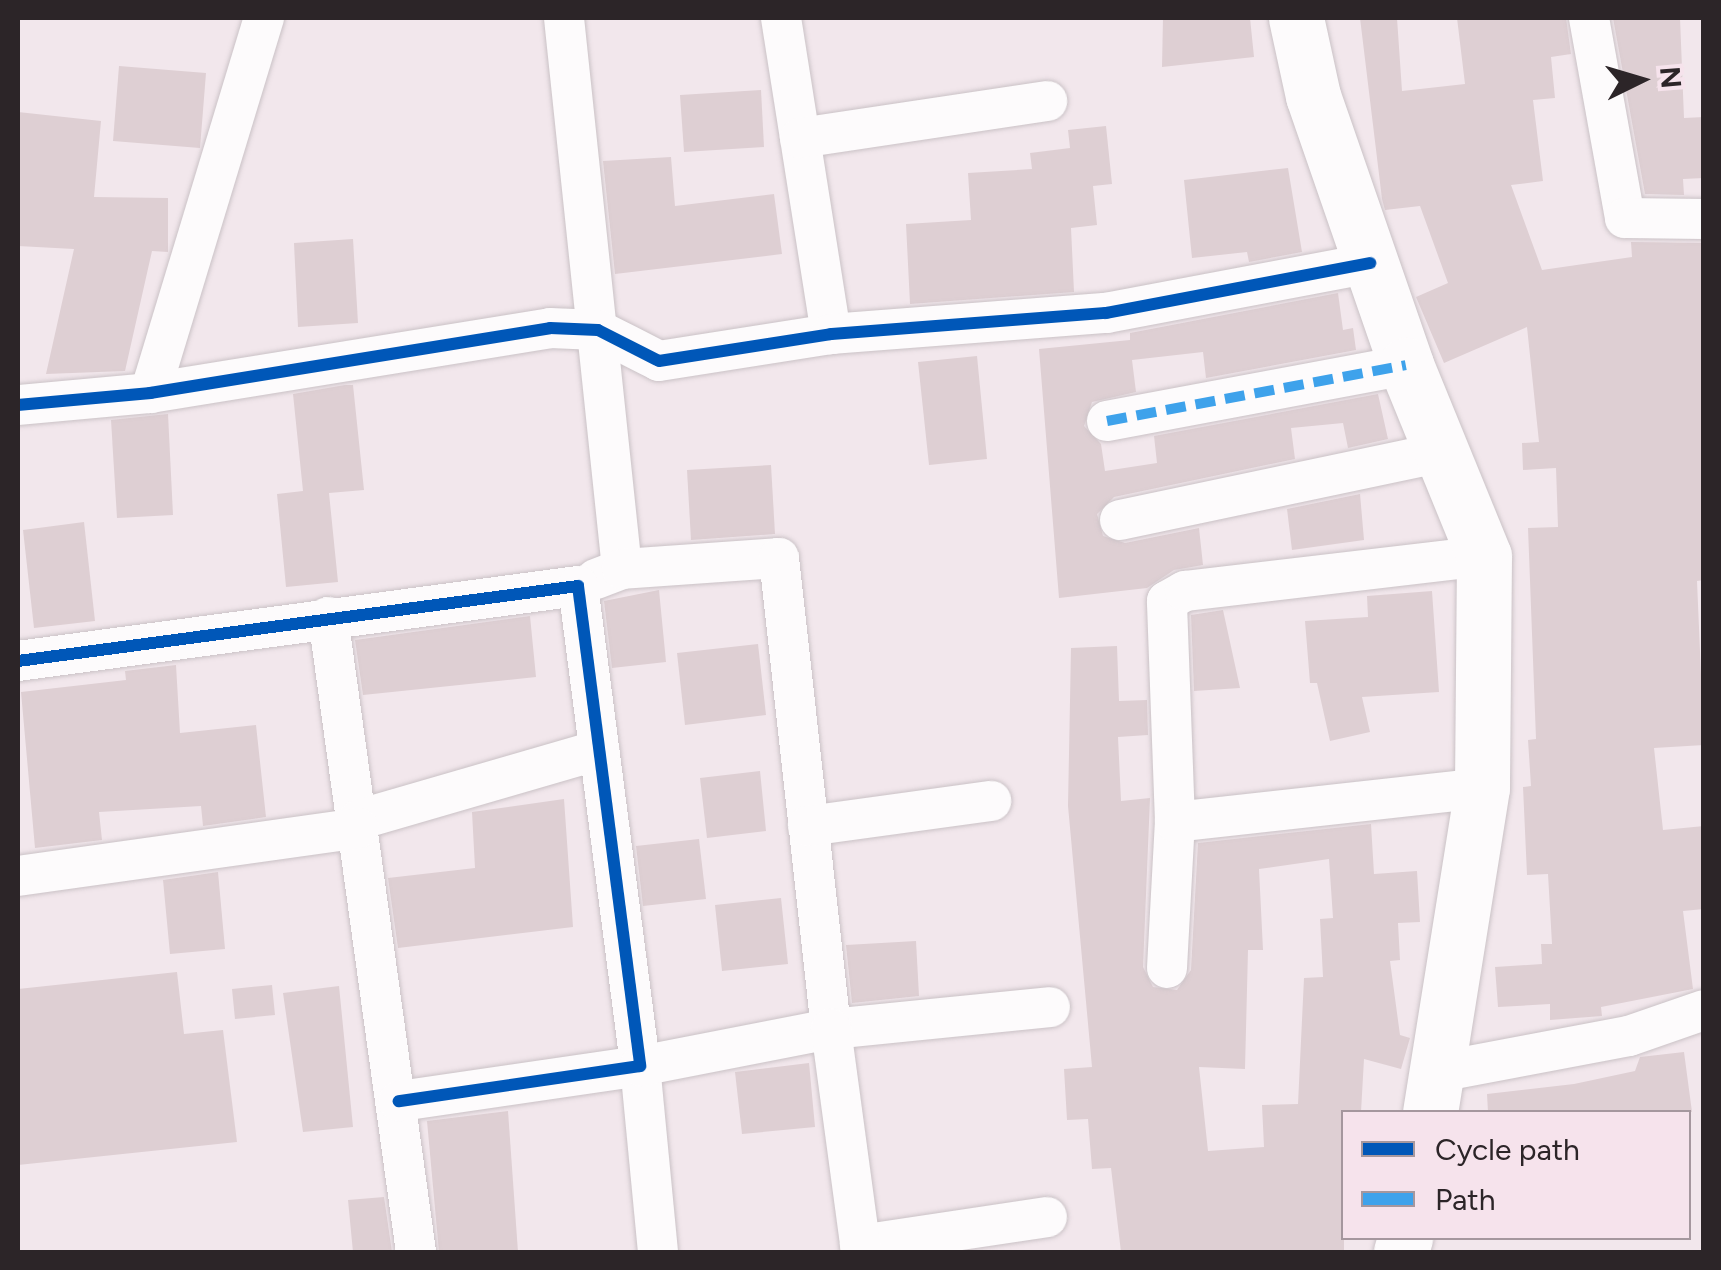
<!DOCTYPE html>
<html>
<head>
<meta charset="utf-8">
<style>
	body { margin:0 }
	#map { position:relative; width:1721px; height:1270px; overflow:hidden; background:#f2e7ec; font-family:Figtree,sans-serif }
	div>[style] { position:absolute }
	.building>* { inset:0; background:#decfd3 }
	.roads { filter:drop-shadow(0 0 2px #cac2c6) drop-shadow(0 0 2px #cac2c6) }
	.street>* { height:40px; margin:-20px; padding:0 20px; transform-origin:20px; border-radius:20px; background:#fdfbfc }
	.secondary>* { height:55px; margin:-27.5px; padding:0 27.5px; transform-origin:27.5px; border-radius:27.5px; background:#fdfbfc }
	.quiet>* { height:10px; margin-top:-5px; transform-origin:0; background:repeating-linear-gradient(90deg,#3ea2eb 0 20px,transparent 0 30px) }
	.cycleway>* { height:12px; margin:-6px; padding:0 6px; transform-origin:6px; border-radius:6px; background:#0057b8 }
	span { translate:-50% -50%; white-space:nowrap; text-align:center; line-height:1.15; -webkit-text-stroke:9px #f6e3ec; paint-order:stroke }
	.frame { position:absolute; inset:0; border:20px solid #2c2528; pointer-events:none }
	.legend { position:absolute; left:1341px; top:1110px; width:350px; height:130px; box-sizing:border-box; background:#f6e3ec; border:2px solid #a5979e; margin:0; padding:12px 18px; list-style:none; font-size:30px; color:#2c2528 }
	.legend li { display:flex; align-items:center; gap:20px; height:50px }
	.legend b { width:50px; border:2px solid #a5979e }
	.north { position:absolute; left:1591px; top:30px; width:100px; height:100px; -webkit-text-stroke:8px #f6e3ec; paint-order:stroke; rotate:85deg; font-size:28px; font-weight:700; line-height:40px; text-align:center; color:#2c2528 }
	.north::after { content:''; display:block; margin:auto; width:35px; height:45px; background:#2c2528; clip-path:polygon(50% 0,100% 100%,50% 72%,0 100%) }
</style>
</head>
<body>
<div id="map">
	<div class="building">
		<i style="clip-path:polygon(1163px 18px,1250px 18px,1254px 57px,1162px 67px)"></i>
		<i style="clip-path:polygon(1360px 18px,1397px 18px,1402px 91px,1465px 84px,1457px 18px,1566px 18px,1571px 54px,1551px 57px,1555px 98px,1533px 100px,1543px 181px,1511px 185px,1542px 270px,1632px 257px,1631px 242px,1704px 243px,1704px 580px,1697px 581px,1704px 745px,1654px 748px,1663px 830px,1704px 826px,1704px 909px,1683px 911px,1693px 989px,1601px 1007px,1602px 1016px,1550px 1020px,1550px 1004px,1498px 1007px,1495px 967px,1542px 964px,1541px 944px,1552px 944px,1548px 874px,1527px 875px,1523px 787px,1531px 786px,1528px 740px,1536px 739px,1528px 528px,1558px 527px,1556px 468px,1523px 470px,1522px 443px,1539px 442px,1527px 327px,1444px 363px,1416px 297px,1448px 283px,1420px 206px,1385px 210px,1382px 199px)"></i>
		<i style="clip-path:polygon(1613px 18px,1680px 18px,1684px 118px,1704px 117px,1704px 178px,1683px 179px,1684px 195px,1645px 194px)"></i>
		<i style="clip-path:polygon(119px 66px,206px 73px,200px 148px,113px 141px)"></i>
		<i style="clip-path:polygon(761px 90px,764px 147px,684px 152px,680px 95px)"></i>
		<i style="clip-path:polygon(18px 112px,101px 121px,94px 197px,168px 198px,168px 252px,152px 251px,125px 371px,46px 374px,74px 249px,18px 246px)"></i>
		<i style="clip-path:polygon(1106px 126px,1112px 184px,1093px 186px,1097px 225px,1071px 228px,1074px 292px,910px 304px,906px 224px,971px 220px,968px 173px,1032px 169px,1030px 153px,1070px 148px,1068px 130px)"></i>
		<i style="clip-path:polygon(671px 157px,675px 206px,774px 194px,782px 254px,615px 274px,603px 161px)"></i>
		<i style="clip-path:polygon(1288px 168px,1302px 252px,1249px 262px,1247px 252px,1192px 258px,1184px 180px)"></i>
		<i style="clip-path:polygon(353px 239px,358px 323px,298px 327px,294px 243px)"></i>
		<i style="clip-path:polygon(1338px 293px,1343px 330px,1353px 328px,1356px 350px,1206px 378px,1203px 352px,1132px 360px,1136px 392px,1092px 402px,1084px 426px,1101px 444px,1105px 471px,1157px 463px,1154px 436px,1378px 394px,1388px 439px,1348px 448px,1343px 423px,1291px 428px,1295px 459px,1114px 497px,1097px 514px,1103px 536px,1125px 543px,1199px 528px,1203px 565px,1174px 570px,1147px 588px,1059px 598px,1039px 349px,1130px 340px,1130px 333px)"></i>
		<i style="clip-path:polygon(977px 356px,987px 459px,929px 465px,918px 362px)"></i>
		<i style="clip-path:polygon(345px 385px,353px 385px,364px 490px,329px 493px,338px 582px,286px 587px,277px 494px,303px 491px,293px 394px)"></i>
		<i style="clip-path:polygon(168px 414px,173px 515px,117px 518px,111px 420px)"></i>
		<i style="clip-path:polygon(771px 465px,775px 534px,691px 540px,687px 470px)"></i>
		<i style="clip-path:polygon(1360px 494px,1364px 540px,1292px 550px,1287px 509px)"></i>
		<i style="clip-path:polygon(84px 522px,95px 621px,34px 628px,23px 530px)"></i>
		<i style="clip-path:polygon(659px 590px,666px 662px,612px 668px,604px 601px)"></i>
		<i style="clip-path:polygon(1432px 591px,1439px 692px,1362px 697px,1370px 732px,1330px 741px,1317px 683px,1310px 683px,1305px 621px,1368px 617px,1367px 596px)"></i>
		<i style="clip-path:polygon(1223px 610px,1240px 688px,1194px 691px,1191px 615px)"></i>
		<i style="clip-path:polygon(530px 616px,536px 677px,363px 695px,355px 640px)"></i>
		<i style="clip-path:polygon(758px 644px,766px 715px,685px 725px,677px 653px)"></i>
		<i style="clip-path:polygon(evenodd,1117px 646px,1119px 701px,1147px 700px,1148px 735px,1118px 737px,1121px 801px,1150px 798px,1143px 967px,1153px 987px,1177px 990px,1191px 970px,1198px 843px,1371px 824px,1374px 874px,1417px 871px,1420px 922px,1398px 923px,1400px 960px,1390px 961px,1400px 1035px,1410px 1038px,1401px 1069px,1364px 1059px,1361px 1112px,1344px 1112px,1344px 1252px,1121px 1252px,1111px 1168px,1092px 1169px,1088px 1119px,1067px 1120px,1064px 1069px,1092px 1067px,1068px 806px,1071px 648px,1117px 646px,1329px 859px,1333px 918px,1320px 919px,1323px 977px,1304px 978px,1298px 1104px,1262px 1105px,1264px 1147px,1208px 1151px,1199px 1067px,1245px 1069px,1248px 950px,1263px 950px,1259px 869px,1329px 859px)"></i>
		<i style="clip-path:polygon(176px 665px,180px 733px,256px 725px,266px 817px,203px 826px,201px 806px,99px 812px,102px 840px,35px 848px,21px 692px,126px 680px,125px 671px)"></i>
		<i style="clip-path:polygon(760px 771px,766px 831px,707px 838px,700px 778px)"></i>
		<i style="clip-path:polygon(564px 799px,573px 927px,398px 948px,388px 878px,475px 868px,472px 812px)"></i>
		<i style="clip-path:polygon(699px 839px,706px 899px,643px 906px,636px 846px)"></i>
		<i style="clip-path:polygon(218px 872px,225px 949px,170px 954px,163px 880px)"></i>
		<i style="clip-path:polygon(781px 898px,788px 964px,722px 971px,715px 905px)"></i>
		<i style="clip-path:polygon(916px 941px,919px 996px,852px 1003px,846px 945px)"></i>
		<i style="clip-path:polygon(177px 972px,184px 1034px,223px 1030px,237px 1142px,18px 1165px,18px 989px)"></i>
		<i style="clip-path:polygon(272px 985px,275px 1015px,235px 1019px,232px 989px)"></i>
		<i style="clip-path:polygon(339px 986px,353px 1127px,303px 1132px,283px 993px)"></i>
		<i style="clip-path:polygon(1684px 1052px,1692px 1112px,1488px 1112px,1487px 1094px,1574px 1084px,1635px 1071px,1640px 1057px)"></i>
		<i style="clip-path:polygon(809px 1063px,815px 1127px,742px 1134px,735px 1072px)"></i>
		<i style="clip-path:polygon(508px 1111px,518px 1252px,439px 1252px,427px 1121px)"></i>
		<i style="clip-path:polygon(384px 1197px,392px 1252px,353px 1252px,348px 1200px)"></i>
	</div>
	<div class="roads">
		<div class="street">
			<i style="left:564px;top:18px;width:554px;rotate:83.99deg"></i>
			<i style="left:622px;top:569px;width:28px;rotate:159deg"></i>
			<i style="left:781px;top:18px;width:320px;rotate:81deg"></i>
			<i style="left:1589px;top:18px;width:203px;rotate:79.8deg"></i>
			<i style="left:1625px;top:218px;width:79px;rotate:0.7deg"></i>
			<i style="left:800px;top:138px;width:250px;rotate:-8.5deg"></i>
			<i style="left:150px;top:393px;width:392px;rotate:-73.1deg"></i>
			<i style="left:18px;top:405px;width:133px;rotate:-5.2deg"></i>
			<i style="left:150px;top:393px;width:405px;rotate:-9.2deg"></i>
			<i style="left:550px;top:328px;width:48px;rotate:2.4deg"></i>
			<i style="left:598px;top:330px;width:68px;rotate:26.9deg"></i>
			<i style="left:659px;top:361px;width:174px;rotate:-8.9deg"></i>
			<i style="left:831px;top:334px;width:276px;rotate:-4.4deg"></i>
			<i style="left:1106px;top:313px;width:269px;rotate:-10.7deg"></i>
			<i style="left:1107px;top:421px;width:304px;rotate:-10.6deg"></i>
			<i style="left:1120px;top:520px;width:330px;rotate:-11.9deg"></i>
			<i style="left:622px;top:569px;width:157px;rotate:-4deg"></i>
			<i style="left:779px;top:558px;width:474px;rotate:83.7deg"></i>
			<i style="left:831px;top:1029px;width:220px;rotate:-5.7deg"></i>
			<i style="left:328px;top:617px;width:641px;rotate:82.11deg"></i>
			<i style="left:18px;top:661px;width:565px;rotate:-7.63deg"></i>
			<i style="left:578px;top:586px;width:484px;rotate:82.6deg"></i>
			<i style="left:640px;top:1066px;width:244px;rotate:171.7deg"></i>
			<i style="left:358px;top:820px;width:251px;rotate:-16.2deg"></i>
			<i style="left:1175px;top:822px;width:221px;rotate:-92.1deg"></i>
			<i style="left:1167px;top:601px;width:21px;rotate:-29deg"></i>
			<i style="left:1185px;top:591px;width:301px;rotate:-6.7deg"></i>
			<i style="left:808px;top:826px;width:185px;rotate:-7.8deg"></i>
			<i style="left:18px;top:876px;width:344px;rotate:-8deg"></i>
			<i style="left:1167px;top:968px;width:146px;rotate:-86.9deg"></i>
			<i style="left:1175px;top:822px;width:309px;rotate:-6.3deg"></i>
			<i style="left:1438px;top:1072px;width:194px;rotate:-10.7deg"></i>
			<i style="left:1629px;top:1036px;width:79px;rotate:-19.1deg"></i>
			<i style="left:860px;top:1245px;width:189px;rotate:-8.5deg"></i>
			<i style="left:658px;top:1252px;width:187px;rotate:-95.5deg"></i>
			<i style="left:640px;top:1066px;width:195px;rotate:-11deg"></i>
			<i style="left:831px;top:1029px;width:225px;rotate:82.3deg"></i>
		</div>
		<div class="secondary">
			<i style="left:1296px;top:18px;width:80px;rotate:77.7deg"></i>
			<i style="left:1313px;top:96px;width:285px;rotate:70.9deg"></i>
			<i style="left:1406px;top:365px;width:206px;rotate:67.8deg"></i>
			<i style="left:1484px;top:556px;width:232px;rotate:90.5deg"></i>
			<i style="left:1482px;top:788px;width:328px;rotate:99.1deg"></i>
			<i style="left:1401px;top:1252px;width:15px;rotate:-74deg"></i>
		</div>
	</div>
	<div class="quiet">
		<i style="left:1107px;top:421px;width:304px;rotate:-10.6deg"></i>
	</div>
	<div class="cycleway">
		<i style="left:18px;top:405px;width:133px;rotate:-5.2deg"></i>
		<i style="left:150px;top:393px;width:405px;rotate:-9.2deg"></i>
		<i style="left:550px;top:328px;width:48px;rotate:2.4deg"></i>
		<i style="left:598px;top:330px;width:68px;rotate:26.9deg"></i>
		<i style="left:659px;top:361px;width:174px;rotate:-8.9deg"></i>
		<i style="left:831px;top:334px;width:276px;rotate:-4.4deg"></i>
		<i style="left:1106px;top:313px;width:269px;rotate:-10.7deg"></i>
		<i style="left:18px;top:661px;width:565px;rotate:-7.63deg"></i>
		<i style="left:578px;top:586px;width:484px;rotate:82.6deg"></i>
		<i style="left:640px;top:1066px;width:244px;rotate:171.7deg"></i>
	</div>
	<div class="frame"></div>
	<ul class="legend">
	<li><b style="height:12px;background:#0057b8"></b>Cycle path</li>
	<li><b style="height:12px;background:#3ea2eb"></b>Path</li>
	</ul>
	<div class="north">N</div>
</div>
</body>
</html>
